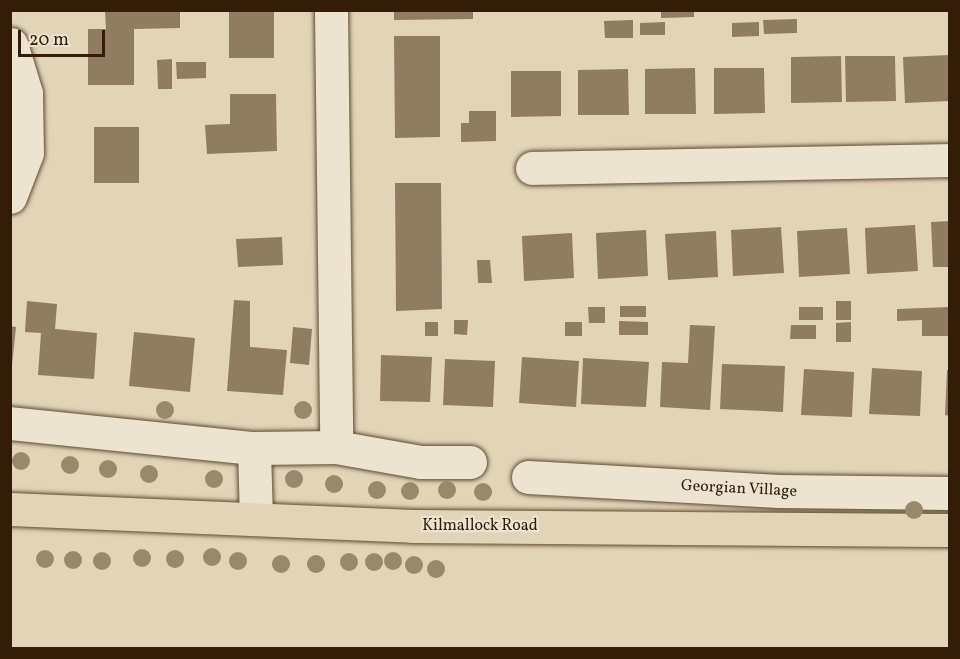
<!DOCTYPE html>
<html>
<head>
<meta charset="utf-8">
<style>
	body { margin:0 }
	#map { position:relative; width:960px; height:659px; overflow:hidden; background:#e2d4b8; font-family:Vollkorn,serif }
	div>[style] { position:absolute }
	.building>* { inset:0; background:#8f7c63 }
	.roads { filter:drop-shadow(0 0 2px #604a32) drop-shadow(0 0 2px #604a32) }
	.minor>* { height:33px; margin:-16.5px; padding:0 16.5px; transform-origin:16.5px; border-radius:16.5px; background:#ece3d1 }
	.major>* { height:33px; margin:-16.5px; padding:0 16.5px; transform-origin:16.5px; border-radius:16.5px; background:#e2d4b8 }
	.trees>* { width:18px; height:18px; margin:-9px; border-radius:50%; background:#9a886e }
	span { translate:-50% -50%; white-space:nowrap; text-align:center; line-height:1.15; -webkit-text-stroke:4.5px #ece3d1; paint-order:stroke }
	.street-label { font-size:16px; color:#351c06 }
	.frame { position:absolute; inset:0; border:12px solid #351c06; pointer-events:none }
	.scale { position:absolute; left:18px; top:30px; width:87px; height:27px; box-sizing:border-box; border:3px solid #351c06; border-top:0; padding-left:8px; font-size:18px; line-height:21px; white-space:nowrap; color:#351c06; -webkit-text-stroke:4px #ece3d1; paint-order:stroke }
</style>
</head>
<body>
<div id="map">
	<div class="building">
		<i style="clip-path:polygon(105px 10px,180px 10px,180px 28px,134px 29px,134px 85px,88px 85px,88px 29px,106px 29px)"></i>
		<i style="clip-path:polygon(229px 10px,274px 10px,274px 58px,229px 58px)"></i>
		<i style="clip-path:polygon(394px 10px,473px 10px,473px 19px,394px 20px)"></i>
		<i style="clip-path:polygon(661px 10px,694px 10px,694px 17px,661px 18px)"></i>
		<i style="clip-path:polygon(797px 19px,797px 33px,764px 34px,763px 20px)"></i>
		<i style="clip-path:polygon(633px 20px,633px 38px,605px 38px,604px 21px)"></i>
		<i style="clip-path:polygon(665px 22px,665px 35px,640px 35px,640px 23px)"></i>
		<i style="clip-path:polygon(759px 22px,759px 36px,732px 37px,732px 23px)"></i>
		<i style="clip-path:polygon(394px 36px,440px 36px,440px 137px,395px 138px)"></i>
		<i style="clip-path:polygon(950px 55px,950px 101px,905px 103px,903px 57px)"></i>
		<i style="clip-path:polygon(841px 56px,842px 102px,791px 103px,791px 57px)"></i>
		<i style="clip-path:polygon(845px 56px,895px 56px,896px 101px,846px 102px)"></i>
		<i style="clip-path:polygon(172px 59px,172px 89px,158px 89px,157px 60px)"></i>
		<i style="clip-path:polygon(176px 62px,206px 62px,206px 78px,177px 79px)"></i>
		<i style="clip-path:polygon(695px 68px,696px 114px,645px 114px,645px 69px)"></i>
		<i style="clip-path:polygon(714px 68px,764px 68px,765px 113px,714px 114px)"></i>
		<i style="clip-path:polygon(628px 69px,629px 115px,578px 115px,578px 70px)"></i>
		<i style="clip-path:polygon(511px 71px,561px 71px,561px 116px,511px 117px)"></i>
		<i style="clip-path:polygon(230px 94px,276px 94px,277px 151px,207px 154px,205px 125px,230px 124px)"></i>
		<i style="clip-path:polygon(469px 111px,496px 111px,496px 141px,461px 142px,461px 123px,469px 123px)"></i>
		<i style="clip-path:polygon(94px 127px,139px 127px,139px 183px,94px 183px)"></i>
		<i style="clip-path:polygon(395px 183px,441px 183px,442px 309px,396px 311px)"></i>
		<i style="clip-path:polygon(950px 221px,950px 267px,933px 267px,931px 222px)"></i>
		<i style="clip-path:polygon(915px 225px,918px 271px,867px 274px,865px 228px)"></i>
		<i style="clip-path:polygon(781px 227px,784px 273px,733px 276px,731px 230px)"></i>
		<i style="clip-path:polygon(847px 228px,850px 274px,799px 277px,797px 231px)"></i>
		<i style="clip-path:polygon(646px 230px,648px 276px,598px 279px,596px 233px)"></i>
		<i style="clip-path:polygon(716px 231px,718px 277px,668px 280px,665px 234px)"></i>
		<i style="clip-path:polygon(572px 233px,574px 278px,524px 281px,522px 236px)"></i>
		<i style="clip-path:polygon(282px 237px,283px 265px,238px 267px,236px 239px)"></i>
		<i style="clip-path:polygon(477px 260px,490px 260px,492px 283px,478px 283px)"></i>
		<i style="clip-path:polygon(234px 300px,250px 301px,250px 347px,287px 350px,283px 395px,227px 391px)"></i>
		<i style="clip-path:polygon(27px 301px,57px 304px,55px 329px,97px 333px,94px 379px,38px 375px,41px 333px,25px 332px)"></i>
		<i style="clip-path:polygon(836px 301px,851px 301px,851px 320px,836px 320px)"></i>
		<i style="clip-path:polygon(620px 306px,646px 306px,646px 317px,620px 317px)"></i>
		<i style="clip-path:polygon(588px 307px,605px 307px,605px 323px,589px 323px)"></i>
		<i style="clip-path:polygon(799px 307px,823px 307px,823px 320px,799px 320px)"></i>
		<i style="clip-path:polygon(950px 307px,950px 336px,922px 336px,922px 320px,897px 321px,897px 309px)"></i>
		<i style="clip-path:polygon(454px 320px,468px 320px,467px 335px,454px 334px)"></i>
		<i style="clip-path:polygon(619px 321px,648px 322px,648px 335px,619px 335px)"></i>
		<i style="clip-path:polygon(425px 322px,438px 322px,438px 336px,425px 336px)"></i>
		<i style="clip-path:polygon(565px 322px,582px 322px,582px 336px,565px 336px)"></i>
		<i style="clip-path:polygon(851px 322px,851px 342px,836px 342px,836px 323px)"></i>
		<i style="clip-path:polygon(690px 325px,715px 326px,710px 410px,660px 407px,662px 362px,688px 363px)"></i>
		<i style="clip-path:polygon(791px 325px,816px 325px,816px 339px,790px 339px)"></i>
		<i style="clip-path:polygon(10px 326px,16px 327px,12px 365px,10px 365px)"></i>
		<i style="clip-path:polygon(293px 327px,312px 329px,309px 365px,290px 363px)"></i>
		<i style="clip-path:polygon(134px 332px,195px 338px,190px 392px,129px 386px)"></i>
		<i style="clip-path:polygon(381px 355px,432px 357px,430px 402px,380px 401px)"></i>
		<i style="clip-path:polygon(522px 357px,579px 361px,576px 407px,519px 403px)"></i>
		<i style="clip-path:polygon(583px 358px,649px 362px,646px 407px,581px 404px)"></i>
		<i style="clip-path:polygon(445px 359px,495px 361px,493px 407px,443px 405px)"></i>
		<i style="clip-path:polygon(722px 364px,785px 366px,783px 412px,720px 409px)"></i>
		<i style="clip-path:polygon(872px 368px,922px 371px,920px 416px,869px 414px)"></i>
		<i style="clip-path:polygon(804px 369px,854px 372px,852px 417px,801px 415px)"></i>
		<i style="clip-path:polygon(947px 370px,950px 370px,950px 416px,945px 415px)"></i>
	</div>
	<div class="roads">
		<div class="minor">
			<i style="left:331px;top:10px;width:437px;rotate:89.3deg"></i>
			<i style="left:532px;top:168px;width:418px;rotate:-1.1deg"></i>
			<i style="left:10px;top:197px;width:47px;rotate:-68.9deg"></i>
			<i style="left:27px;top:153px;width:60px;rotate:-91deg"></i>
			<i style="left:26px;top:93px;width:51px;rotate:-107deg"></i>
			<i style="left:10px;top:423px;width:245px;rotate:5.9deg"></i>
			<i style="left:254px;top:448px;width:71px;rotate:88.4deg"></i>
			<i style="left:254px;top:448px;width:82px;rotate:-0.7deg"></i>
			<i style="left:336px;top:447px;width:86px;rotate:10deg"></i>
			<i style="left:421px;top:462px;width:49px"></i>
			<i style="left:528px;top:477px;width:251px;rotate:3.2deg"></i>
			<i style="left:779px;top:491px;width:171px;rotate:0.7deg"></i>
		</div>
		<div class="major">
			<i style="left:10px;top:509px;width:403px;rotate:2.4deg"></i>
			<i style="left:413px;top:526px;width:537px;rotate:0.43deg"></i>
		</div>
	</div>
	<div class="trees">
		<i style="left:165px;top:410px"></i>
		<i style="left:303px;top:410px"></i>
		<i style="left:21px;top:461px"></i>
		<i style="left:70px;top:465px"></i>
		<i style="left:108px;top:469px"></i>
		<i style="left:149px;top:474px"></i>
		<i style="left:214px;top:479px"></i>
		<i style="left:294px;top:479px"></i>
		<i style="left:334px;top:484px"></i>
		<i style="left:377px;top:490px"></i>
		<i style="left:447px;top:490px"></i>
		<i style="left:410px;top:491px"></i>
		<i style="left:483px;top:492px"></i>
		<i style="left:914px;top:510px"></i>
		<i style="left:212px;top:557px"></i>
		<i style="left:142px;top:558px"></i>
		<i style="left:45px;top:559px"></i>
		<i style="left:175px;top:559px"></i>
		<i style="left:73px;top:560px"></i>
		<i style="left:102px;top:561px"></i>
		<i style="left:238px;top:561px"></i>
		<i style="left:393px;top:561px"></i>
		<i style="left:349px;top:562px"></i>
		<i style="left:374px;top:562px"></i>
		<i style="left:281px;top:564px"></i>
		<i style="left:316px;top:564px"></i>
		<i style="left:414px;top:565px"></i>
		<i style="left:436px;top:569px"></i>
	</div>
	<div class="street-label">
		<span style="left:739px;top:489px;rotate:3deg">Georgian Village</span>
		<span style="left:480px;top:526px">Kilmallock Road</span>
	</div>
	<div class="frame"></div>
	<div class="scale">20 m</div>
</div>
</body>
</html>
